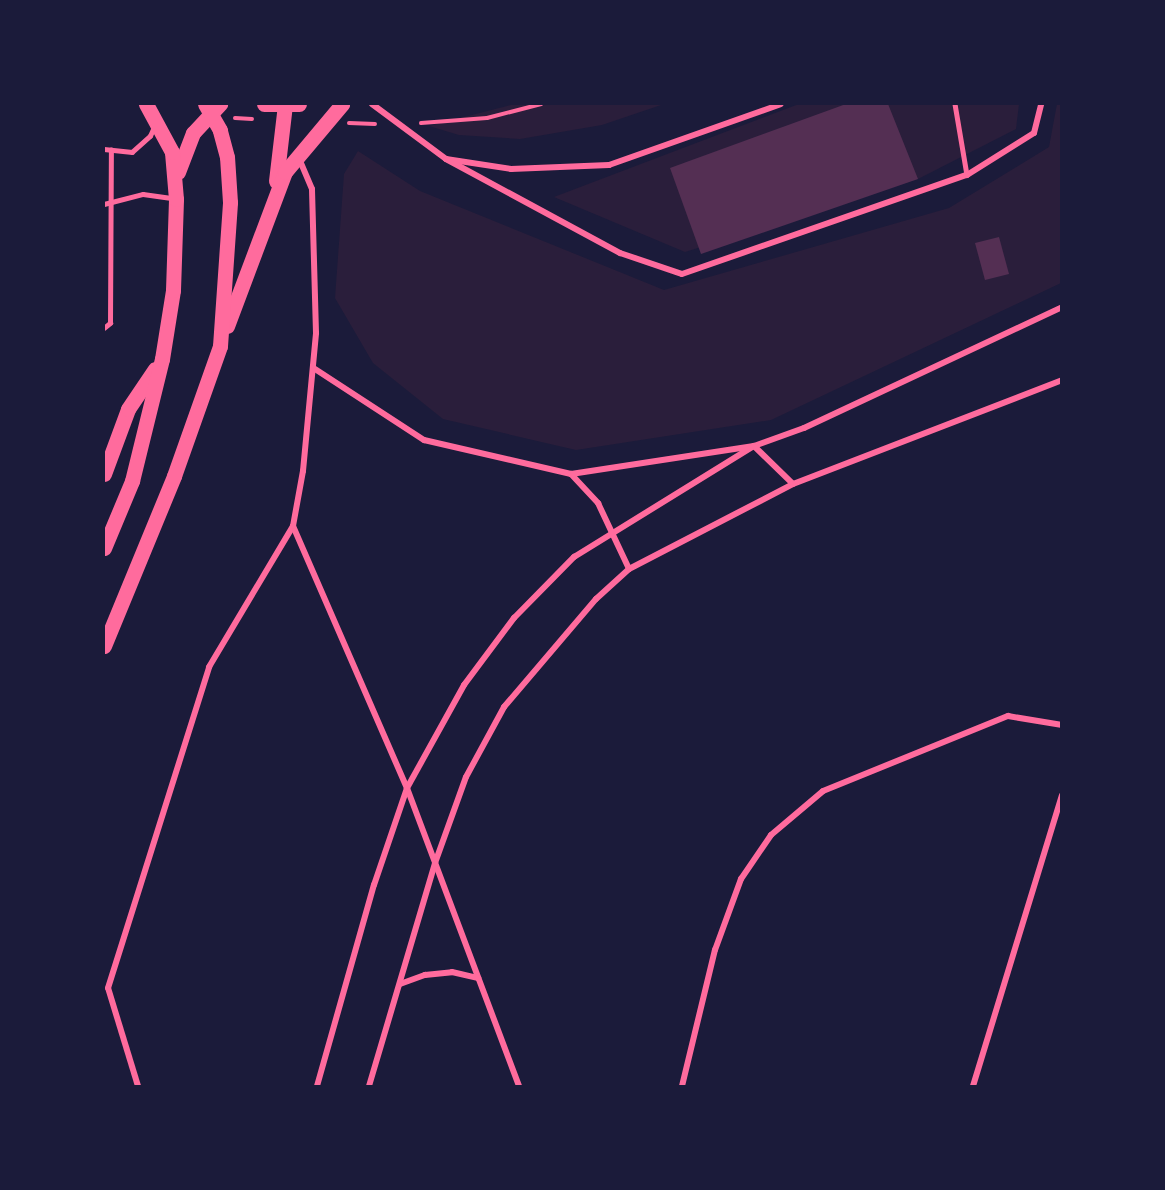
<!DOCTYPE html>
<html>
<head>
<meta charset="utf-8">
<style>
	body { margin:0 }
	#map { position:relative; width:1165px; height:1190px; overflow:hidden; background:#1b1b3a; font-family:Commissioner,sans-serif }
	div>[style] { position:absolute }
	.green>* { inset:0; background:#2a1e3b }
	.building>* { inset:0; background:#542f53 }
	.path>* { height:4px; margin:-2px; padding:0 2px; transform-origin:2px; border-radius:2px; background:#ff6b9d }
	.service>* { height:4.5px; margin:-2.25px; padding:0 2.25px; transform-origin:2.25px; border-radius:2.25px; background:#ff6b9d }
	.minor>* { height:6px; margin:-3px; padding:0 3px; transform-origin:3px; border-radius:3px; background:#ff6b9d }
	.primary>* { height:15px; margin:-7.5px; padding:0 7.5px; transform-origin:7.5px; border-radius:7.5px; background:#ff6b9d }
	span { translate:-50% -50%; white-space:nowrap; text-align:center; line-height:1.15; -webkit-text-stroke:4.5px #1b1b3a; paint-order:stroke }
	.frame { position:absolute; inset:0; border:105px solid #1b1b3a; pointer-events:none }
</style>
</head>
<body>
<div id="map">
	<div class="green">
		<i style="clip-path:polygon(515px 104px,664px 104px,602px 125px,520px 139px,459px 135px,429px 126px)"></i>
		<i style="clip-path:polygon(799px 104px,1019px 104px,1016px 129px,918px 179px,685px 252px,554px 197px)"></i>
		<i style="clip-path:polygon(1057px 104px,1061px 104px,1061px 283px,771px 420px,576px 450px,443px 419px,373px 363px,335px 298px,344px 174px,358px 151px,420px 191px,664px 290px,949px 208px,1049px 147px)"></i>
	</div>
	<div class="building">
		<i style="clip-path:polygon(846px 104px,888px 104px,918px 179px,701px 254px,670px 168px)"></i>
		<i style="clip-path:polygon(999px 237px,1009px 274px,985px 280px,975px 243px)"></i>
	</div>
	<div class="path">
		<i style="left:235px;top:118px;width:17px;rotate:3deg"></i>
		<i style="left:349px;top:123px;width:26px;rotate:2deg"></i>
		<i style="left:421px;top:123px;width:66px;rotate:-4.3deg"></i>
		<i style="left:487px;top:118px;width:56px;rotate:-14.5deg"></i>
	</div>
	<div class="service">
		<i style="left:955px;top:104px;width:72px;rotate:80.4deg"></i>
		<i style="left:104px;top:149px;width:28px;rotate:6deg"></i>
		<i style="left:132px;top:152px;width:24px;rotate:-42deg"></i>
		<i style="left:150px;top:136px;width:10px;rotate:-66deg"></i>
		<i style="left:104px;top:204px;width:40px;rotate:-14.4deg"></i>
		<i style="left:143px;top:194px;width:30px;rotate:8deg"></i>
		<i style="left:104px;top:328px;width:8px;rotate:-40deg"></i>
		<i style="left:110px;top:323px;width:173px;rotate:-89.7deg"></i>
	</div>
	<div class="minor">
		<i style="left:372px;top:104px;width:92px;rotate:36.6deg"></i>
		<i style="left:446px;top:159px;width:66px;rotate:8.7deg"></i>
		<i style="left:511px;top:169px;width:98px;rotate:-2.3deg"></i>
		<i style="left:609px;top:165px;width:182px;rotate:-19.5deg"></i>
		<i style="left:446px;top:159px;width:198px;rotate:28.4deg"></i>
		<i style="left:620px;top:253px;width:65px;rotate:18.7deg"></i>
		<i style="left:682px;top:274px;width:302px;rotate:-19.2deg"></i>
		<i style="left:967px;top:175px;width:79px;rotate:-32.1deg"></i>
		<i style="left:1034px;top:133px;width:30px;rotate:-76deg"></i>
		<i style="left:315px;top:369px;width:130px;rotate:33.1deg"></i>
		<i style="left:424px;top:440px;width:151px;rotate:13deg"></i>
		<i style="left:571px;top:474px;width:185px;rotate:-8.7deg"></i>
		<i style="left:754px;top:446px;width:53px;rotate:-19.8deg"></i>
		<i style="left:804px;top:428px;width:285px;rotate:-25.1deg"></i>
		<i style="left:754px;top:446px;width:54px;rotate:44.3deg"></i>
		<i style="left:571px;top:474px;width:40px;rotate:47deg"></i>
		<i style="left:598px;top:503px;width:73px;rotate:64.8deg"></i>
		<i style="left:293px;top:526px;width:286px;rotate:66.5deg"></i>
		<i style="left:407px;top:788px;width:318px;rotate:69.4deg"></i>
		<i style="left:400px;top:984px;width:27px;rotate:-20deg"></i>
		<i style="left:425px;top:975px;width:27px;rotate:-6deg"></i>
		<i style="left:452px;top:972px;width:27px;rotate:13deg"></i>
		<i style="left:138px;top:1086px;width:102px;rotate:-107deg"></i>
		<i style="left:108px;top:988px;width:337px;rotate:-72.5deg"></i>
		<i style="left:209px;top:667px;width:164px;rotate:-59.2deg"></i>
		<i style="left:293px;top:526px;width:56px;rotate:-79.7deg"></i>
		<i style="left:303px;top:471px;width:139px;rotate:-84.6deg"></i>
		<i style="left:316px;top:333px;width:144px;rotate:-91.6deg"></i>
		<i style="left:312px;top:189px;width:36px;rotate:-113deg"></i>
		<i style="left:317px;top:1086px;width:209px;rotate:-74.2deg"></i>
		<i style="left:374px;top:885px;width:102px;rotate:-71.2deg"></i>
		<i style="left:407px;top:788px;width:118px;rotate:-61deg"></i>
		<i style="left:464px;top:685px;width:84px;rotate:-53.3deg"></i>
		<i style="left:514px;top:618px;width:86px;rotate:-45.5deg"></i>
		<i style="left:574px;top:557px;width:211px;rotate:-31.7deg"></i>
		<i style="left:369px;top:1086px;width:233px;rotate:-73.5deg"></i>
		<i style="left:435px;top:863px;width:91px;rotate:-70.2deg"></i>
		<i style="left:466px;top:777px;width:80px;rotate:-61.5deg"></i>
		<i style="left:504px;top:707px;width:142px;rotate:-49.6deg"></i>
		<i style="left:596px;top:599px;width:45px;rotate:-42.3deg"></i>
		<i style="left:629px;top:569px;width:185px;rotate:-27.4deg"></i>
		<i style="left:793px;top:484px;width:288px;rotate:-21.1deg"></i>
		<i style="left:682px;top:1086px;width:140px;rotate:-76.4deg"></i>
		<i style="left:715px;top:950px;width:76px;rotate:-69.9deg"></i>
		<i style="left:741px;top:879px;width:53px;rotate:-55.7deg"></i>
		<i style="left:771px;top:835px;width:68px;rotate:-40.2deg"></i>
		<i style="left:823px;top:791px;width:200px;rotate:-22.1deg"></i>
		<i style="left:1008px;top:716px;width:55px;rotate:9.5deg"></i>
		<i style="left:973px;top:1086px;width:304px;rotate:-73deg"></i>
	</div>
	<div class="primary">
		<i style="left:264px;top:104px;width:35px"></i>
		<i style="left:178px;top:172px;width:42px;rotate:-69deg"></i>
		<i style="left:193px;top:133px;width:40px;rotate:-47deg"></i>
		<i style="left:276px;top:181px;width:78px;rotate:-83.3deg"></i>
		<i style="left:227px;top:326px;width:165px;rotate:-69.4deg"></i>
		<i style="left:285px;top:172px;width:89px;rotate:-50deg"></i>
		<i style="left:104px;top:474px;width:69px;rotate:-69.7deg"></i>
		<i style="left:128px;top:409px;width:48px;rotate:-56deg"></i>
		<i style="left:104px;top:548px;width:73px;rotate:-67.3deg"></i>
		<i style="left:132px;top:481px;width:126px;rotate:-76.2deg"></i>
		<i style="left:162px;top:359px;width:70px;rotate:-80.9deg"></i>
		<i style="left:173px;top:290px;width:91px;rotate:-88.1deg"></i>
		<i style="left:176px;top:199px;width:47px;rotate:-94.9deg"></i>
		<i style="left:172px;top:152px;width:55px;rotate:-118.4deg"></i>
		<i style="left:104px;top:646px;width:184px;rotate:-67.6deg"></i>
		<i style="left:174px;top:476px;width:138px;rotate:-70.5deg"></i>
		<i style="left:220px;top:346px;width:144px;rotate:-86deg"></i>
		<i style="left:230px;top:202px;width:45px;rotate:-93.8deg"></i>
		<i style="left:227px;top:157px;width:28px;rotate:-105deg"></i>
		<i style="left:220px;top:130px;width:30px;rotate:-120deg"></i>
	</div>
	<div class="frame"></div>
</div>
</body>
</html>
